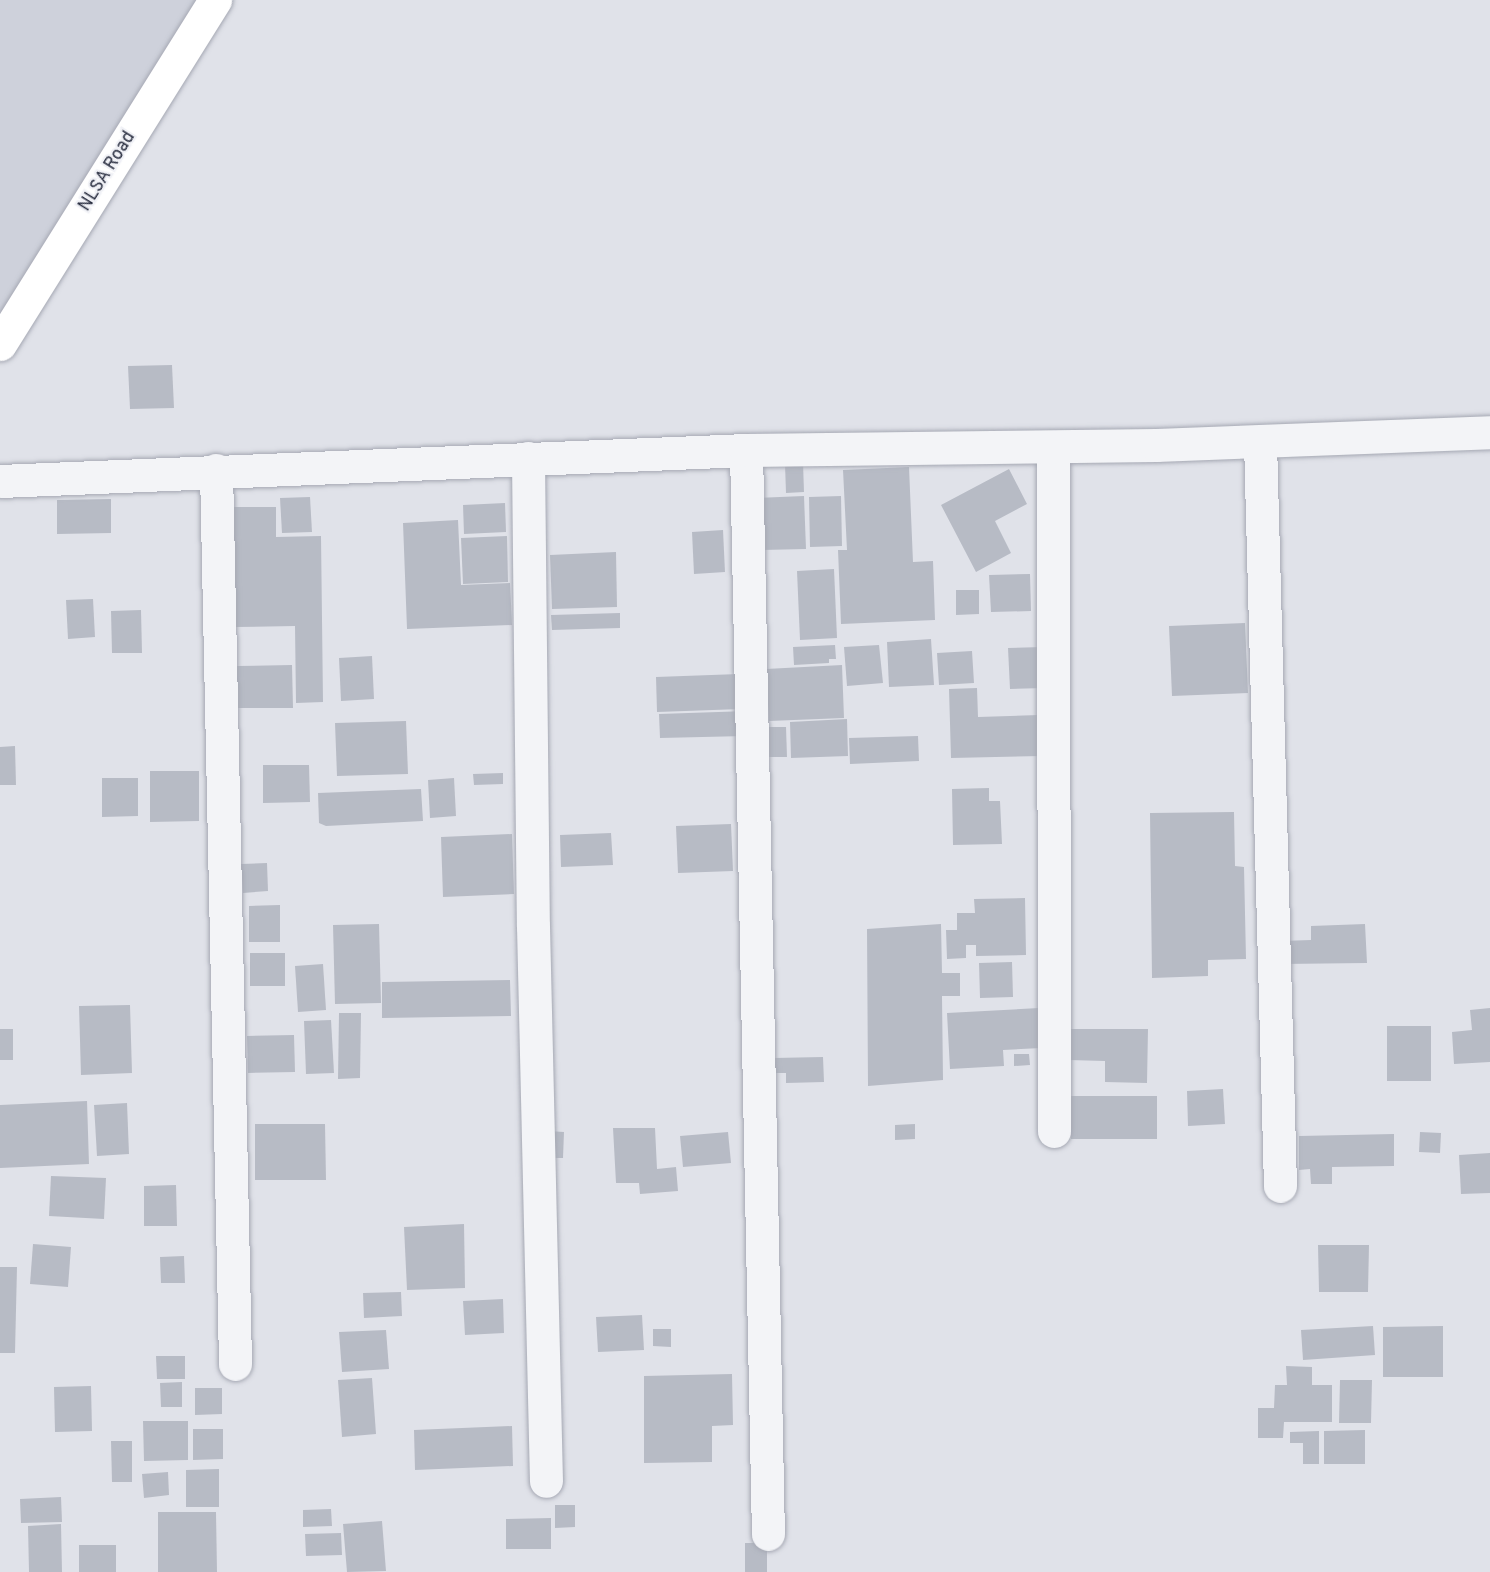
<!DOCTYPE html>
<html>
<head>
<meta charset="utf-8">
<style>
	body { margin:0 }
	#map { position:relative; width:1490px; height:1572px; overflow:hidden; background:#e0e2e9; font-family:Overpass,sans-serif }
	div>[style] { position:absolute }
	.built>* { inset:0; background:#ced1db }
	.building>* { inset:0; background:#b7bbc5 }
	.roads { filter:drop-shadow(0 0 2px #a5a8b3) drop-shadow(0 0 2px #a5a8b3) }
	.minor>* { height:33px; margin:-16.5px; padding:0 16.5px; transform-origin:16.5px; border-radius:16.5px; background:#f3f4f7 }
	.major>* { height:33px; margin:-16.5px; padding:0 16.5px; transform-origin:16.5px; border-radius:16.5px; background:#fff }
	span { translate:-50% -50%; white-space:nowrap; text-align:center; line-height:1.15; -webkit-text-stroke:4.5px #f0f1f6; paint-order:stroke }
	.street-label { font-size:18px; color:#292e40 }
</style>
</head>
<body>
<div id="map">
	<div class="built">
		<i style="clip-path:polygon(0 0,205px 0,0 322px)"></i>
	</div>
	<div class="building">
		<i style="clip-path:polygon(172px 365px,174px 408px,130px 409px,128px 366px)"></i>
		<i style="clip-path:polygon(803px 463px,804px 492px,786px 493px,785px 464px)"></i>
		<i style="clip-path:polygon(909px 467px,913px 562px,933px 561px,935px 620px,841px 624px,838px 550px,847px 550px,843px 470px)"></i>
		<i style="clip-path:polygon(1009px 469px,1027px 504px,995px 521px,1011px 553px,976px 572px,941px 505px)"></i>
		<i style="clip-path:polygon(804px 496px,806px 549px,761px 550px,759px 498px)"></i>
		<i style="clip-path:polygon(841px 496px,842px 546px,810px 547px,809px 497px)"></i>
		<i style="clip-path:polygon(310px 497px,312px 532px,282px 533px,280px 498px)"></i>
		<i style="clip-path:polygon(111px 499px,111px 533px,57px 534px,57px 500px)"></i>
		<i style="clip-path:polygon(505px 503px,506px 532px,464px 534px,463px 505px)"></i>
		<i style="clip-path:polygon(233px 507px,276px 507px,276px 537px,321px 536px,323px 702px,296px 703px,295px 626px,235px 627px)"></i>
		<i style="clip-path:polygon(458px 520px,461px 585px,510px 583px,512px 625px,407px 629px,403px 523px)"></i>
		<i style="clip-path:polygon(723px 530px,725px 572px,694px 574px,692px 532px)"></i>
		<i style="clip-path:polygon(507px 536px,508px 582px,463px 584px,461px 538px)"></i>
		<i style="clip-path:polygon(616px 552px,617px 607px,552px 609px,550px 555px)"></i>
		<i style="clip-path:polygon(834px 569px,837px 638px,800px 640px,797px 571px)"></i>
		<i style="clip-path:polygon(1030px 574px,1031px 611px,991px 612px,989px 575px)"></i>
		<i style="clip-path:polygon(956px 590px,979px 590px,979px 614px,956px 615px)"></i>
		<i style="clip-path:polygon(93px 599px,95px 637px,68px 639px,66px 600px)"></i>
		<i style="clip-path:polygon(141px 610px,142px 653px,112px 653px,111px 611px)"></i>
		<i style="clip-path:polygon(620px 613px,620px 628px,552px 630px,551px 615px)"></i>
		<i style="clip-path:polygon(1245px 623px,1248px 693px,1172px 696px,1169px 626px)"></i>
		<i style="clip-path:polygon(931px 639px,934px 685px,889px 687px,887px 642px)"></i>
		<i style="clip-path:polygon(835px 645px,836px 659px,829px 659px,829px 663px,794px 665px,793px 647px)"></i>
		<i style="clip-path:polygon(879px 645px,883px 683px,847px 686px,844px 647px)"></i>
		<i style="clip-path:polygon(1043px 647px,1045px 688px,1010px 689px,1008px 648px)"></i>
		<i style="clip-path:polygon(972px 651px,974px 683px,939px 685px,937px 653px)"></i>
		<i style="clip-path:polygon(372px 656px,374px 699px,341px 701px,339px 658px)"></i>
		<i style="clip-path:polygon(292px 665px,293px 708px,237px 708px,237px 666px)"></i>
		<i style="clip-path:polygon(842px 665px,844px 718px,769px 721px,766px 669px)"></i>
		<i style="clip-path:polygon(739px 674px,741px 709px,657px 712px,656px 677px)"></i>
		<i style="clip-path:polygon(977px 688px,978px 717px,1039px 715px,1041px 756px,951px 758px,949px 689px)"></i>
		<i style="clip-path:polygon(748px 711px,745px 736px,660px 738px,659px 714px)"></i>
		<i style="clip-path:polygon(847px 719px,848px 756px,791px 758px,790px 722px)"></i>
		<i style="clip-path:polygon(406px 721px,408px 774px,337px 776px,335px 723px)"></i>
		<i style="clip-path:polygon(766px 727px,786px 727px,787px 757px,767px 757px)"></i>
		<i style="clip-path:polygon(918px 736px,919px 761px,850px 764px,849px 738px)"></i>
		<i style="clip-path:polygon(15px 746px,16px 785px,0 785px,0 747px)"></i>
		<i style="clip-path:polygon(263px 765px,309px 765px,310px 802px,263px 803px)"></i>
		<i style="clip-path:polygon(150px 771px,199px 771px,199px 821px,150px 822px)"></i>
		<i style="clip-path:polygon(503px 773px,503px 784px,474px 785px,473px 774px)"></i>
		<i style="clip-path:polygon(102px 778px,138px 778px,138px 816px,102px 817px)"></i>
		<i style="clip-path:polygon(454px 778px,456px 816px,430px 818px,428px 780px)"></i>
		<i style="clip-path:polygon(989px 788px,989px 801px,1000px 801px,1002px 844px,953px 845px,952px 789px)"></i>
		<i style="clip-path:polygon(421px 789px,423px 821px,326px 826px,319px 823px,318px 793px)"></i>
		<i style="clip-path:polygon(1234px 812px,1235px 866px,1244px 867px,1246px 959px,1208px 960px,1208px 976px,1152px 978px,1150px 813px)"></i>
		<i style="clip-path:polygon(731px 824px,733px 871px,678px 873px,676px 826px)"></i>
		<i style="clip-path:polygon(611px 833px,613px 865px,561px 867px,560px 835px)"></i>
		<i style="clip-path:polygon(512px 834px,514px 894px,443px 897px,441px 837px)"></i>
		<i style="clip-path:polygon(267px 863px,268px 891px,243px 893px,241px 864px)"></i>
		<i style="clip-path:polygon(1025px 898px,1026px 955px,976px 956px,976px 945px,966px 945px,966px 958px,947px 959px,946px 930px,957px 930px,957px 913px,975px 913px,974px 899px)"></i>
		<i style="clip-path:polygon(280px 905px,280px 942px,249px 942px,249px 906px)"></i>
		<i style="clip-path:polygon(379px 924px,381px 1003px,335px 1004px,333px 925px)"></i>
		<i style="clip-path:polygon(941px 924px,942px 973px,960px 973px,960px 996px,942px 996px,943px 1080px,868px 1086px,867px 929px)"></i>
		<i style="clip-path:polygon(1365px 924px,1367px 963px,1282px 964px,1281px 941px,1311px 940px,1311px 926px)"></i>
		<i style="clip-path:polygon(250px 953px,285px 953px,285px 986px,250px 986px)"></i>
		<i style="clip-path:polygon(1012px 962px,1013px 997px,980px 998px,979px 963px)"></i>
		<i style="clip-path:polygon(323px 964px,326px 1010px,298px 1012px,295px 966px)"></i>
		<i style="clip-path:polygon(510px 980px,511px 1016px,382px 1018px,382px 982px)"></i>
		<i style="clip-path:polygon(130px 1005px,132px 1073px,81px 1075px,79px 1006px)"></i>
		<i style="clip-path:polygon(1039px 1008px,1041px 1048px,1003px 1050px,1004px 1066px,950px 1069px,947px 1013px)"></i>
		<i style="clip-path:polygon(1490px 1008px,1490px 1062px,1454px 1064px,1452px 1032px,1472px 1030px,1470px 1010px)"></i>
		<i style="clip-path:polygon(339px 1013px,361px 1013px,360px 1078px,338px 1079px)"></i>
		<i style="clip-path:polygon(331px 1020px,334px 1073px,306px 1074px,304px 1021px)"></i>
		<i style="clip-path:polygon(1387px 1026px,1431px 1026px,1431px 1081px,1387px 1081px)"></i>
		<i style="clip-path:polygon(0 1029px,13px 1029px,13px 1060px,0 1060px)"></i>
		<i style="clip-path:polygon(1070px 1029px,1148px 1029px,1147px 1083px,1105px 1082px,1105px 1061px,1069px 1060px)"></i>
		<i style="clip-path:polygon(294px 1035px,295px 1072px,248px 1073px,247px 1036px)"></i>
		<i style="clip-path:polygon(1014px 1054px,1029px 1054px,1030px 1065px,1014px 1066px)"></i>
		<i style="clip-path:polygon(823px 1057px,824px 1082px,786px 1083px,786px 1073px,774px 1073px,774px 1058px)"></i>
		<i style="clip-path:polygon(1223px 1089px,1225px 1124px,1188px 1126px,1187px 1091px)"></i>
		<i style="clip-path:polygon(1071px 1096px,1157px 1096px,1157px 1139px,1071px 1139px)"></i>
		<i style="clip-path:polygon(87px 1101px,89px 1164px,0 1168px,0 1105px)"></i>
		<i style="clip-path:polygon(127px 1103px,129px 1154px,97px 1156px,94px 1105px)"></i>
		<i style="clip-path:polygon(255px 1124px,325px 1124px,326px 1180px,255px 1180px)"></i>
		<i style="clip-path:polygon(915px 1124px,915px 1139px,895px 1140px,895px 1125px)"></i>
		<i style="clip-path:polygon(613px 1128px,655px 1128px,657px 1169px,676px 1167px,678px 1191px,640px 1194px,639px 1183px,616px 1183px)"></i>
		<i style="clip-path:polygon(548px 1131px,564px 1132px,563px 1158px,548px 1158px)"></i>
		<i style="clip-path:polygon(728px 1132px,731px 1163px,683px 1167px,680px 1136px)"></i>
		<i style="clip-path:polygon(1420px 1132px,1441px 1133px,1440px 1153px,1419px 1152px)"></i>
		<i style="clip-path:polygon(1394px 1134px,1394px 1166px,1332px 1167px,1332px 1184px,1311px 1184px,1310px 1169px,1299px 1170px,1299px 1136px)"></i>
		<i style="clip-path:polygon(1490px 1153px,1490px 1193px,1461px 1194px,1459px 1155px)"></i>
		<i style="clip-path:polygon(51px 1176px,106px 1178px,104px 1219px,49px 1216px)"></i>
		<i style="clip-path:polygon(176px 1185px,177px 1226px,144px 1226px,144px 1186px)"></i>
		<i style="clip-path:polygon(464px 1224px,465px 1288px,407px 1290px,404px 1227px)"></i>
		<i style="clip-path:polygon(33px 1244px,71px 1247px,68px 1287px,30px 1284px)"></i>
		<i style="clip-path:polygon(1318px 1245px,1369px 1245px,1368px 1292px,1319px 1292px)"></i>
		<i style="clip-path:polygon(184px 1256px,185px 1283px,161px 1283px,160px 1257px)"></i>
		<i style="clip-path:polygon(0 1267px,17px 1267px,15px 1353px,0 1353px)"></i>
		<i style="clip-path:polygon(401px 1292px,402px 1316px,364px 1318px,363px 1293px)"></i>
		<i style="clip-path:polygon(503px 1299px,504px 1333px,465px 1335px,463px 1301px)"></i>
		<i style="clip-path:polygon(642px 1315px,644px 1350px,598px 1352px,596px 1317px)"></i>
		<i style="clip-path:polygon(1373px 1326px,1375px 1355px,1303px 1360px,1301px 1330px)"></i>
		<i style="clip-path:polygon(1443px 1326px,1443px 1377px,1383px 1377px,1383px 1327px)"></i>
		<i style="clip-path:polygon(653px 1329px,671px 1329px,671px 1347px,653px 1346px)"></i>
		<i style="clip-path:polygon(386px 1330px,389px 1369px,342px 1372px,339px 1332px)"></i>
		<i style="clip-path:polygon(156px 1356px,185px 1356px,185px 1379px,157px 1379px)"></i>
		<i style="clip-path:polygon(1286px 1366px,1312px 1367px,1312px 1385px,1332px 1385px,1332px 1422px,1284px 1422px,1283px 1438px,1258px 1438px,1258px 1408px,1274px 1408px,1275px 1385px,1287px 1385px)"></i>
		<i style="clip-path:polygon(732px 1374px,733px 1425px,712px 1426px,712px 1462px,644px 1463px,644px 1376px)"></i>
		<i style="clip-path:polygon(372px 1378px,376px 1434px,342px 1437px,338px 1380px)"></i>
		<i style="clip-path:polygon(1340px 1380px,1372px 1380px,1371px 1423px,1339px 1423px)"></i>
		<i style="clip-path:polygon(182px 1382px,182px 1407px,161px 1407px,160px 1383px)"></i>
		<i style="clip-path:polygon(91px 1386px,92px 1431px,55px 1432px,54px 1387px)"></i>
		<i style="clip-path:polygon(195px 1388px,222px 1388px,222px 1414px,195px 1415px)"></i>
		<i style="clip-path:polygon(143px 1421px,188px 1421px,188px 1460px,144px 1461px)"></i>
		<i style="clip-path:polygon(512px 1426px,513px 1466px,415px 1470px,414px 1430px)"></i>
		<i style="clip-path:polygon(193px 1429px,223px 1429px,223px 1459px,193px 1460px)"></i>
		<i style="clip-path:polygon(1365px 1430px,1365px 1464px,1324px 1464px,1324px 1431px)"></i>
		<i style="clip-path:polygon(1319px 1431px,1319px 1464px,1303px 1464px,1303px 1443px,1290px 1443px,1290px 1432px)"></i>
		<i style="clip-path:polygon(111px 1441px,132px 1441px,132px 1482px,112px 1482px)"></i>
		<i style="clip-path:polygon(219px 1469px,219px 1507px,186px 1507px,186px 1470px)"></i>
		<i style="clip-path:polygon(168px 1472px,169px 1495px,144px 1498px,142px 1474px)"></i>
		<i style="clip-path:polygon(61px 1497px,62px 1522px,21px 1523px,20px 1499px)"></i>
		<i style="clip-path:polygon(555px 1505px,575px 1505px,575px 1527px,555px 1528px)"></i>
		<i style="clip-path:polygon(331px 1509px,332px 1526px,303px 1527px,303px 1510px)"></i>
		<i style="clip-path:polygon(158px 1512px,216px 1512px,217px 1572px,158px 1572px)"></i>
		<i style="clip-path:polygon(551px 1518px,551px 1549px,506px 1549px,506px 1519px)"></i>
		<i style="clip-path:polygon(382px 1521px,386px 1571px,347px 1572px,343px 1524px)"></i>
		<i style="clip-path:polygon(61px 1524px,62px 1572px,29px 1572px,28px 1526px)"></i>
		<i style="clip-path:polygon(341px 1533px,342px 1555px,306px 1556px,305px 1534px)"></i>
		<i style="clip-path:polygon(745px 1543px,767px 1543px,767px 1572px,745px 1572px)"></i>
		<i style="clip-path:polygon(79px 1545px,116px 1545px,116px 1572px,79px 1572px)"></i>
	</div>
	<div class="roads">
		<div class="minor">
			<i style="left:1260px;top:442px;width:744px;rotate:88.46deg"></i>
			<i style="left:1053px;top:447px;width:684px;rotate:89.92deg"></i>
			<i style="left:746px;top:450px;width:1084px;rotate:88.84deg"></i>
			<i style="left:528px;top:458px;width:468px;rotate:89.4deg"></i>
			<i style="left:533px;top:926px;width:555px;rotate:88.66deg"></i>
			<i style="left:216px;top:470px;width:894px;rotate:88.78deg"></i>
			<i style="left:0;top:481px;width:747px;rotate:-2.38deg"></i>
			<i style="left:746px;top:450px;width:410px;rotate:-0.7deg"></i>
			<i style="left:1156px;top:445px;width:334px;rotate:-2.2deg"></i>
		</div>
		<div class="major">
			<i style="left:0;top:344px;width:406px;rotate:-58deg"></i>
		</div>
	</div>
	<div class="street-label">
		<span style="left:108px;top:172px;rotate:-58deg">NLSA Road</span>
	</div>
</div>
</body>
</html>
